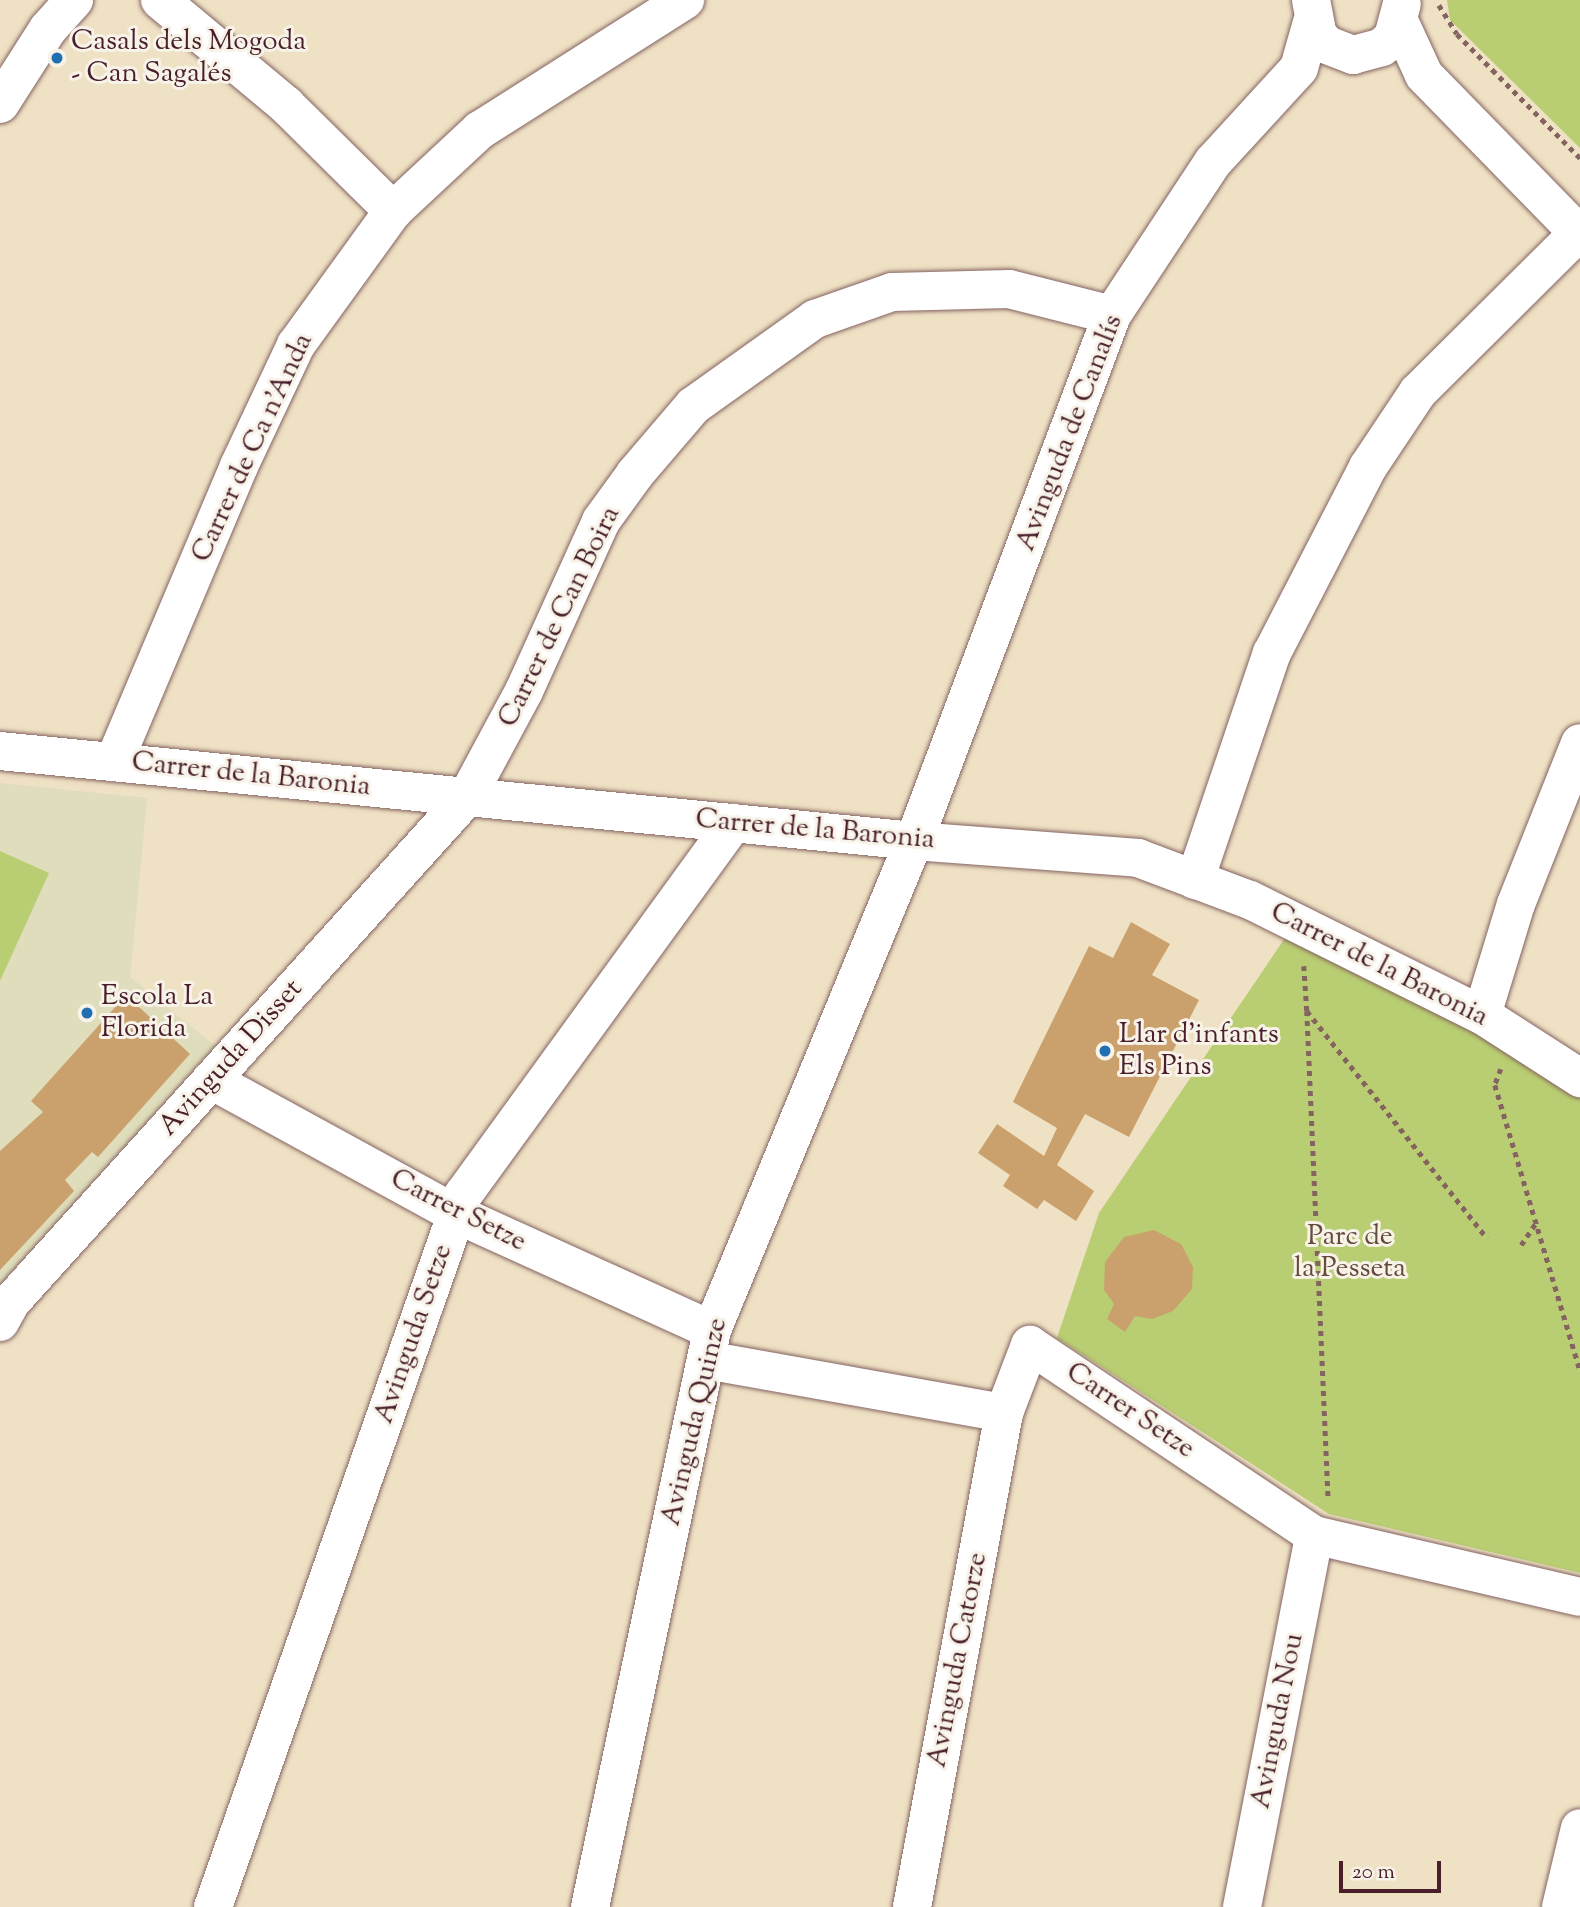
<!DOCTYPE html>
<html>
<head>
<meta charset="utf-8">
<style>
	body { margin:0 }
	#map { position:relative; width:1580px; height:1907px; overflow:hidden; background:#efe1c4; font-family:"Sorts Mill Goudy",serif }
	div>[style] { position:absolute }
	.built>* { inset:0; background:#dfddbb }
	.green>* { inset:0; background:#b9ce72 }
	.building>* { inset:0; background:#caa16d }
	.path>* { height:4.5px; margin-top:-2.25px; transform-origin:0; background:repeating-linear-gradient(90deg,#846361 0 5px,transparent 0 10px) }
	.roads { filter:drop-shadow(0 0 2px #846361) drop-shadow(0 0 2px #846361) }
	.minor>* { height:38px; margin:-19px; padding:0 19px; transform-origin:19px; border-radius:19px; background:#fff }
	.major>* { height:38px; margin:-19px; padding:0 19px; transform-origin:19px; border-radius:19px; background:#fff }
	.dots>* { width:19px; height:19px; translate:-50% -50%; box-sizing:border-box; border:4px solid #f7f3e8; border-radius:50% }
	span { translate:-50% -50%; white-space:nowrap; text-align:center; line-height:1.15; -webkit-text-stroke:6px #f7f3e8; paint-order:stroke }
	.poi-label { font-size:28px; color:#4a1f2b }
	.left { translate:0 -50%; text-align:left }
	.street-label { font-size:28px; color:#4a1f2b }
	.park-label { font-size:28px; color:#664b3d }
	.scale { position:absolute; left:1339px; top:1861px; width:102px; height:32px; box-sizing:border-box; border:4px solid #4a1f2b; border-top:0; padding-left:9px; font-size:21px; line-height:24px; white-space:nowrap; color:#4a1f2b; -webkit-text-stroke:5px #f7f3e8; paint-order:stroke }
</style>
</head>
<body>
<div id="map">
	<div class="built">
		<i style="clip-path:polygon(0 783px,147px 798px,130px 977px,219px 1049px,0 1301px)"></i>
	</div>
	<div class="green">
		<i style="clip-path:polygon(1447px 0,1580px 0,1580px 148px,1450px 20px)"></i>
		<i style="clip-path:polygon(0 851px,49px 873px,0 981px)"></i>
		<i style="clip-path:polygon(1289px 932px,1540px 1068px,1580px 1097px,1580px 1573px,1329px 1514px,1057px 1338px,1099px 1213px)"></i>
	</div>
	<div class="building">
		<i style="clip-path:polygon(1131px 922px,1170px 944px,1152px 975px,1199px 1000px,1129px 1137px,1085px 1114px,1057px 1165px,1094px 1191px,1076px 1221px,1044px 1200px,1037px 1209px,1003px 1186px,1010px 1175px,978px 1153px,997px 1124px,1044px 1156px,1057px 1128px,1013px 1102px,1089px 946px,1113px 958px)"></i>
		<i style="clip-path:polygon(126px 995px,190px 1054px,98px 1157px,92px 1152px,65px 1180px,74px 1191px,0 1270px,0 1151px,43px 1112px,31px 1101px)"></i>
		<i style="clip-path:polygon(1154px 1230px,1181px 1244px,1193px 1267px,1192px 1289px,1173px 1311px,1152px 1319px,1135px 1316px,1125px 1332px,1107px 1319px,1114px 1304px,1104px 1290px,1105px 1262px,1124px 1237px)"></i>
	</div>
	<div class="path">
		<i style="left:1439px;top:5px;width:34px;rotate:58deg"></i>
		<i style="left:1457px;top:34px;width:175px;rotate:45.2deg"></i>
		<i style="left:1304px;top:966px;width:45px;rotate:86.2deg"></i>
		<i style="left:1307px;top:1011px;width:290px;rotate:51.6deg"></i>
		<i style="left:1307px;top:1011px;width:489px;rotate:87.5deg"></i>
		<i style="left:1501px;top:1069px;width:17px;rotate:111deg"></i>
		<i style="left:1495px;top:1085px;width:297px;rotate:73.4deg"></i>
		<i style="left:1521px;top:1245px;width:27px;rotate:-56deg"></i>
	</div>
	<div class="roads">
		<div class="minor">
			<i style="left:160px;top:0;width:164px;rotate:39.8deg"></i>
			<i style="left:286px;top:105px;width:151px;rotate:44.7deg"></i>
			<i style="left:0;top:104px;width:89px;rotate:-57.4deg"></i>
			<i style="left:48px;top:29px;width:39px;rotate:-48deg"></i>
			<i style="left:0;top:751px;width:918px;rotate:5.62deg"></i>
			<i style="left:914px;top:841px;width:225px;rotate:4.3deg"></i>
			<i style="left:1138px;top:858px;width:120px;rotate:20.6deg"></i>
			<i style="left:1250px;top:900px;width:259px;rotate:26.4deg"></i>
			<i style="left:1482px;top:1015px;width:117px;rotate:32.7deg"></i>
			<i style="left:114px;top:762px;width:321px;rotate:-67.1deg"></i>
			<i style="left:239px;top:466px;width:134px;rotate:-64.8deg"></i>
			<i style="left:296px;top:345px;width:165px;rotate:-54.1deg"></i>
			<i style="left:393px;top:211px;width:119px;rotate:-43deg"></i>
			<i style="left:480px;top:130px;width:243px;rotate:-32.4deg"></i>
			<i style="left:1195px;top:880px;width:240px;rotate:-71.3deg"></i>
			<i style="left:1272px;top:653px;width:209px;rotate:-62.7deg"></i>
			<i style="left:1368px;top:467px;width:90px;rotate:-56.3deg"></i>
			<i style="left:1418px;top:392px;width:226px;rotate:-44.8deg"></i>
			<i style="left:1482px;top:1015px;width:116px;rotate:-73deg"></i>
			<i style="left:1516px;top:904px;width:173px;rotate:-68.3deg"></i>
			<i style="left:211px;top:1080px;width:279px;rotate:28.7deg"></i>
			<i style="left:456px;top:1214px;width:281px;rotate:24.4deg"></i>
			<i style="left:0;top:1322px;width:23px;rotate:-61deg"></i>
			<i style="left:11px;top:1302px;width:680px;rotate:-47.92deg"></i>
			<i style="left:467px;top:797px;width:120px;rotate:-61.7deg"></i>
			<i style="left:524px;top:691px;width:187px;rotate:-65.6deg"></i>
			<i style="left:601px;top:521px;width:58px;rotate:-54.1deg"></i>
			<i style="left:635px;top:474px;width:89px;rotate:-49.5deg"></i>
			<i style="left:693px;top:406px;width:150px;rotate:-35.5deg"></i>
			<i style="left:815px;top:319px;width:82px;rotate:-19.3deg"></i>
			<i style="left:892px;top:292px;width:117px;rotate:-1.5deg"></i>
			<i style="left:1009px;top:289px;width:106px;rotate:14.2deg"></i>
			<i style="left:706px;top:1360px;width:303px;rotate:10.1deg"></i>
			<i style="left:1004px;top:1413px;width:73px;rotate:-69.1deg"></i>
			<i style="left:1030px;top:1345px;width:342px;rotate:33.8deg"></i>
			<i style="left:1314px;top:1535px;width:273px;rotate:13.1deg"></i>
			<i style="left:213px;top:1907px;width:755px;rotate:-70.65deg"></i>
			<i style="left:463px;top:1195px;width:460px;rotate:-54deg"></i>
			<i style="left:590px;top:1907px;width:590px;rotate:-78.06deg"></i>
			<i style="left:712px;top:1330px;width:529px;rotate:-67.56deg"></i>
			<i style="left:914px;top:841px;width:562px;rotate:-69.37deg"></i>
			<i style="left:1112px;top:315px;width:183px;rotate:-56.6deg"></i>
			<i style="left:1213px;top:162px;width:127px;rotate:-47.5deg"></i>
			<i style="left:1299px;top:68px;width:48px;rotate:-74.2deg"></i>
			<i style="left:912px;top:1907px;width:502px;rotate:-79.45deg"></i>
			<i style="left:1242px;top:1907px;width:379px;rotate:-79deg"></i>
			<i style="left:1561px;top:1907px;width:81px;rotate:-76.5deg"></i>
		</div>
		<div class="major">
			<i style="left:1311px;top:0;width:36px;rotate:79deg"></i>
			<i style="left:1318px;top:35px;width:13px;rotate:48deg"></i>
			<i style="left:1327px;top:45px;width:28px;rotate:21deg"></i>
			<i style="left:1353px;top:55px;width:30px;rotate:-15deg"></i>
			<i style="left:1382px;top:47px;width:15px;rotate:-42deg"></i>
			<i style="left:1393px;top:37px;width:34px;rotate:-75deg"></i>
			<i style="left:1400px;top:23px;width:57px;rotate:65.2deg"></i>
			<i style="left:1424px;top:75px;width:223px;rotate:45.7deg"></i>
		</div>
	</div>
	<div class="dots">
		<i style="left:57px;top:58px;background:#1f6fb2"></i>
		<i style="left:87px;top:1013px;background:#1f6fb2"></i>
		<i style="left:1105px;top:1051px;background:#1f6fb2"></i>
	</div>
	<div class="poi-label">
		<span class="left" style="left:71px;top:58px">Casals dels Mogoda<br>- Can Sagalés</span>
		<span class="left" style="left:101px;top:1013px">Escola La<br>Florida</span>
		<span class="left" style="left:1119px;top:1051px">Llar d'infants<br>Els Pins</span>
	</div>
	<div class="street-label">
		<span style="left:1070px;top:433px;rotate:-69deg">Avinguda de Canalís</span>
		<span style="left:253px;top:448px;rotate:-65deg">Carrer de Ca n'Anda</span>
		<span style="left:560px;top:617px;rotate:-64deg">Carrer de Can Boira</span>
		<span style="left:251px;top:775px;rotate:6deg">Carrer de la Baronia</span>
		<span style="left:815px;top:830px;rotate:5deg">Carrer de la Baronia</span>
		<span style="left:1379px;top:965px;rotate:27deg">Carrer de la Baronia</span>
		<span style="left:231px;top:1058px;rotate:-48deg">Avinguda Disset</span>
		<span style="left:458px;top:1211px;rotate:27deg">Carrer Setze</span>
		<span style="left:414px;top:1334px;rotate:-71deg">Avinguda Setze</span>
		<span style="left:1130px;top:1411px;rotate:34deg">Carrer Setze</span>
		<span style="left:695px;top:1422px;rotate:-77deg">Avinguda Quinze</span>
		<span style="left:958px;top:1660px;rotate:-79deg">Avinguda Catorze</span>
		<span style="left:1278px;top:1721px;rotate:-79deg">Avinguda Nou</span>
	</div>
	<div class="park-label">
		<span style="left:1350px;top:1253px">Parc de<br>la Pesseta</span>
	</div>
	<div class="scale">20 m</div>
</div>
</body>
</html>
